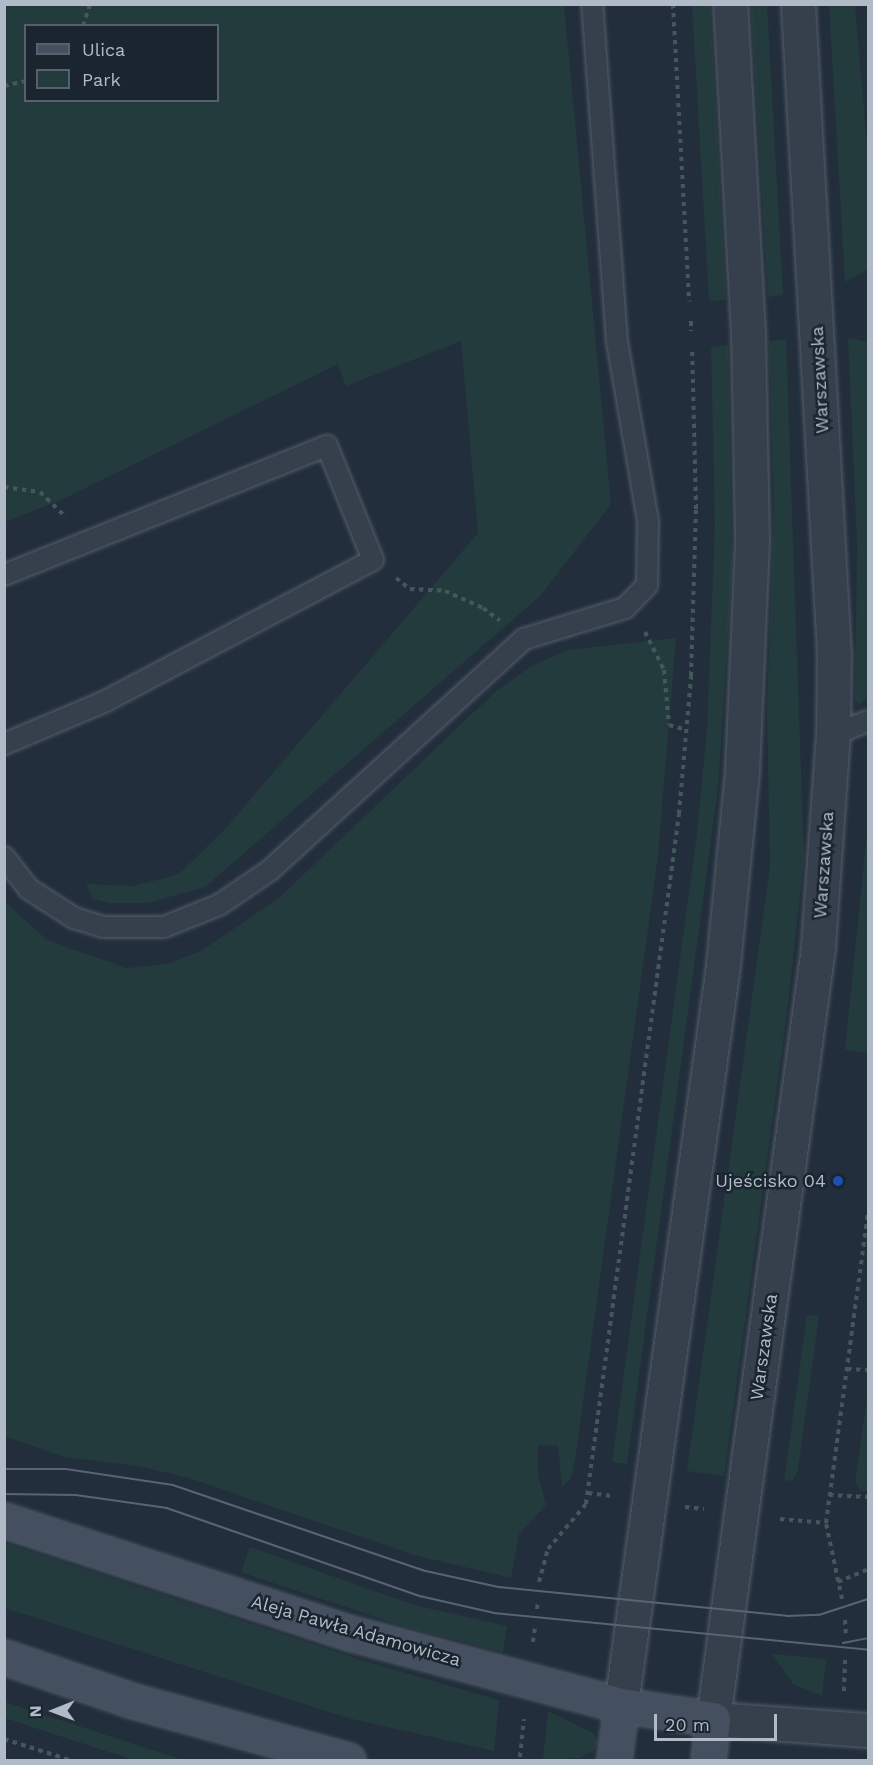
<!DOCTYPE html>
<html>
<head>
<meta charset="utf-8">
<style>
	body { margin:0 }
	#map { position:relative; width:873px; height:1765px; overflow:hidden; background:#222e3c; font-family:"Work Sans",sans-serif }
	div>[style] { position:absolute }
	.green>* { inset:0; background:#243b3d }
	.path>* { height:4px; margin-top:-2px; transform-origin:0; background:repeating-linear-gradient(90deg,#42585a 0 4.5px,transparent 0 9px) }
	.roads { filter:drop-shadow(0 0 2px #545e69) drop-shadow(0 0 2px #545e69) }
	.service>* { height:20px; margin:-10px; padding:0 10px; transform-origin:10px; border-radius:10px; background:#36404c }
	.minor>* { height:33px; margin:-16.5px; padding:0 16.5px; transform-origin:16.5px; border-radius:16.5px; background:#36404c }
	.tertiary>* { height:33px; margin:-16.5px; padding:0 16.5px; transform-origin:16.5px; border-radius:16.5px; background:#36404c }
	.secondary>* { height:33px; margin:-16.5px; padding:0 16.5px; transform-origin:16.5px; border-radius:16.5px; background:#444f5f }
	.tram>* { height:1.5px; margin:-0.75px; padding:0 0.75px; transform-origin:0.75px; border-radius:0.75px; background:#576473 }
	.dots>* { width:16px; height:16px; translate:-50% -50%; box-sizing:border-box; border:3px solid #1b2530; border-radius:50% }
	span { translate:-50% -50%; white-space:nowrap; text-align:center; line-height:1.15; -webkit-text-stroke:5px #1b2530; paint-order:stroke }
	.street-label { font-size:18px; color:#b1bbc7 }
	.poi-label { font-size:18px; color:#b1bbc7 }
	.right { translate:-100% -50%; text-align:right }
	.frame { position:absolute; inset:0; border:6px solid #b1bbc7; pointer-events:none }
	.legend { position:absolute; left:24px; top:24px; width:195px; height:78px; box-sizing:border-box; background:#1b2530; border:2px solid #57616c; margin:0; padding:8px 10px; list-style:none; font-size:18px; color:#b1bbc7 }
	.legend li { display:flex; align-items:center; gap:12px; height:30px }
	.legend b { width:30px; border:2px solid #57616c }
	.north { position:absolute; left:24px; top:1681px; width:60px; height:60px; -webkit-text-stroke:4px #1b2530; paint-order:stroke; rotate:269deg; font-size:16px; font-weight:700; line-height:24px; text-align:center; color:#b1bbc7 }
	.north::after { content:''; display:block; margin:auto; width:21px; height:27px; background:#b1bbc7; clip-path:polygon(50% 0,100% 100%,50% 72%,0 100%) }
	.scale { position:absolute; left:654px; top:1714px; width:123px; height:27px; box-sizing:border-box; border:3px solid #b1bbc7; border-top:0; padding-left:8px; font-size:18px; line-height:21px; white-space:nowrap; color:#b1bbc7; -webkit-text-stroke:4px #1b2530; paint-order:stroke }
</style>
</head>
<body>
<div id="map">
	<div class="green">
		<i style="clip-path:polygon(evenodd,5px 4px,564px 5px,611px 504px,541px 595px,205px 887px,148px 903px,111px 903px,93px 899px,86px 884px,134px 886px,179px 874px,226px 828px,478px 533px,461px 341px,346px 386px,338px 364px,63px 499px,5px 522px,5px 4px,26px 26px,218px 26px,218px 100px,26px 100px,26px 26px)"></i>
		<i style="clip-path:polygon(692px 5px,710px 5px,726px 300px,709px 301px)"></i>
		<i style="clip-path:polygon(751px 5px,767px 5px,783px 295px,768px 297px)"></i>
		<i style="clip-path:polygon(829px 5px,855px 5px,868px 157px,868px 269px,845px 282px)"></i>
		<i style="clip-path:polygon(848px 338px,868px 342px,868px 696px,860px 704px,855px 701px,857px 543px)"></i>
		<i style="clip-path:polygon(786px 339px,804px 859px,788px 1005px,724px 1476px,687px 1471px,770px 866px,767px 713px,774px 506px,769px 341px)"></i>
		<i style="clip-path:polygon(728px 345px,732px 568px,718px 789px,627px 1464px,612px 1462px,697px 833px,707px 729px,715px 525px,711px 347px)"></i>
		<i style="clip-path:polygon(676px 638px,658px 856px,575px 1460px,571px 1478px,562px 1487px,558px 1446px,538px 1445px,538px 1474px,546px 1505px,519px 1534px,511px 1578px,414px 1555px,186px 1477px,138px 1466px,64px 1457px,5px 1436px,5px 902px,47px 940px,126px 968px,167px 964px,201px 951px,279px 898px,494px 693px,530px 667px,567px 650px)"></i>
		<i style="clip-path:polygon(868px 824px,868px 1053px,845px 1049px)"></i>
		<i style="clip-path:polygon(807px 1315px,819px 1316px,798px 1470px,793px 1480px,784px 1481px)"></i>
		<i style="clip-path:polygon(868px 1392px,868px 1491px,860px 1491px,855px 1482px)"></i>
		<i style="clip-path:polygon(5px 1543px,361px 1660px,499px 1700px,494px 1751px,348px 1718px,5px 1608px)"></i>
		<i style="clip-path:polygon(250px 1547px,414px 1605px,507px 1626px,503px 1652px,409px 1628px,252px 1576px,241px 1572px)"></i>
		<i style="clip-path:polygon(772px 1654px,826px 1659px,822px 1696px,793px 1684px)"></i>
		<i style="clip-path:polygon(5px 1702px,143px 1747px,183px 1760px,133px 1760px,5px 1718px)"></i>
		<i style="clip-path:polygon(548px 1711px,594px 1734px,598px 1741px,595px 1750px,580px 1758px,543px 1760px)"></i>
	</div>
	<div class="path">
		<i style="left:673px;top:4px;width:298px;rotate:86.9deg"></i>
		<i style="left:83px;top:26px;width:23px;rotate:-72deg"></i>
		<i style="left:4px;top:86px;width:23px;rotate:-13deg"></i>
		<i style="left:691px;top:321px;width:10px;rotate:90deg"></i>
		<i style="left:4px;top:487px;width:36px;rotate:8deg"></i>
		<i style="left:40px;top:492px;width:36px;rotate:44deg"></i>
		<i style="left:396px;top:578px;width:18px;rotate:38deg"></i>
		<i style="left:410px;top:589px;width:35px;rotate:3deg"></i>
		<i style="left:445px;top:591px;width:42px;rotate:24.1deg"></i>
		<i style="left:483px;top:608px;width:21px;rotate:37deg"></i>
		<i style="left:645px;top:632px;width:42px;rotate:63.4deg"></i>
		<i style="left:664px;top:670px;width:55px;rotate:84.8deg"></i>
		<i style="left:669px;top:725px;width:18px;rotate:16deg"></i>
		<i style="left:847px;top:1369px;width:21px;rotate:3deg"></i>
		<i style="left:588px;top:1493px;width:24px;rotate:7deg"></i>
		<i style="left:829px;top:1495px;width:39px;rotate:3deg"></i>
		<i style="left:685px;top:1507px;width:19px;rotate:6deg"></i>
		<i style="left:780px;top:1519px;width:46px;rotate:5deg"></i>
		<i style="left:539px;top:1582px;width:34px;rotate:-75deg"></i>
		<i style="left:548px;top:1549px;width:59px;rotate:-49.8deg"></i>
		<i style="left:586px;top:1504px;width:696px;rotate:-82.32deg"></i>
		<i style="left:679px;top:814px;width:139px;rotate:-85deg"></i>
		<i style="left:691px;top:676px;width:167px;rotate:-88.3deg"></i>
		<i style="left:696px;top:509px;width:159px;rotate:-91.4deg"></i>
		<i style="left:838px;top:1582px;width:33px;rotate:-23deg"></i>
		<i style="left:842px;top:1599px;width:78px;rotate:-101.9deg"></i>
		<i style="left:826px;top:1523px;width:314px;rotate:-82.3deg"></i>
		<i style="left:537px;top:1609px;width:7px;rotate:-82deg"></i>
		<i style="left:845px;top:1620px;width:14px;rotate:86deg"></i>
		<i style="left:533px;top:1642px;width:14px;rotate:-82deg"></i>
		<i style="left:844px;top:1691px;width:31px;rotate:-88deg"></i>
		<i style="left:4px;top:1739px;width:69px;rotate:17.7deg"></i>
		<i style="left:520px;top:1757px;width:38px;rotate:-84deg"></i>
	</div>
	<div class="roads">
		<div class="service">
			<i style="left:4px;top:575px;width:348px;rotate:-21.8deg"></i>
			<i style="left:327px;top:446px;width:123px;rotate:68deg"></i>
			<i style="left:373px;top:560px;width:302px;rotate:152.2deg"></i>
			<i style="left:106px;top:701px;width:111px;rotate:157.1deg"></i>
			<i style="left:833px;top:735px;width:38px;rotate:-22deg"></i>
			<i style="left:4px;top:857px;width:41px;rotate:52deg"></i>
			<i style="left:29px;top:889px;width:54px;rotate:32.8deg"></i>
			<i style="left:74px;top:918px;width:30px;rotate:17deg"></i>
			<i style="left:103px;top:927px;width:61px"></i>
			<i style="left:164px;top:927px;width:59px;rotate:-21.8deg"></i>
			<i style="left:219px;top:905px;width:60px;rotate:-34.2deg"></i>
			<i style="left:269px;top:871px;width:345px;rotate:-42.3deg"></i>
			<i style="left:524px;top:639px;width:106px;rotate:-17.1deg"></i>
			<i style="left:625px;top:608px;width:32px;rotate:-46deg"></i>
			<i style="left:647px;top:585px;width:64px;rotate:-89.1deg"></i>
			<i style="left:648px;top:521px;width:182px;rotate:-99.8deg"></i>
			<i style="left:617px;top:342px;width:339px;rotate:-94.2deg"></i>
		</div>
		<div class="minor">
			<i style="left:713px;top:1719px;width:155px;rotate:4.1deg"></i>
		</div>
		<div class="tertiary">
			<i style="left:621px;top:1705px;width:747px;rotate:-82.15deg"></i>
			<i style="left:723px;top:965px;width:196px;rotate:-84.4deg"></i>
			<i style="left:742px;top:770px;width:229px;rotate:-87.5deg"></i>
			<i style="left:752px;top:541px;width:207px;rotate:-91.1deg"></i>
			<i style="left:748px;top:334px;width:330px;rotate:-93.1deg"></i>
			<i style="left:713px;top:1719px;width:779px;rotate:-82.25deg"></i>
			<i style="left:818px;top:947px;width:213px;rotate:-86deg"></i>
			<i style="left:833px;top:735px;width:80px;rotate:-89.3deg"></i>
			<i style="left:834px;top:655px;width:652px;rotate:-93.17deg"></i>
		</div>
		<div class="secondary">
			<i style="left:4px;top:1520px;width:364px;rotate:18.1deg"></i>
			<i style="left:350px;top:1633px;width:280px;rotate:14.9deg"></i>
			<i style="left:621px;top:1705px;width:93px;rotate:8.7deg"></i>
			<i style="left:713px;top:1719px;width:41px;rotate:97deg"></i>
			<i style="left:4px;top:1657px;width:133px;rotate:18.8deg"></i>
			<i style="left:130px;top:1700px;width:226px;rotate:15.4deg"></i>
			<i style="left:614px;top:1760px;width:55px;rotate:-82.7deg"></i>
		</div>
	</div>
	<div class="tram">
		<i style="left:4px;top:1469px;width:62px"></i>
		<i style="left:66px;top:1469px;width:108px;rotate:8.5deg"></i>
		<i style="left:173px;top:1485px;width:267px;rotate:18.8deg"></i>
		<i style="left:426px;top:1571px;width:75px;rotate:12.4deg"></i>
		<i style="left:499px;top:1587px;width:289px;rotate:5.7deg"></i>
		<i style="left:787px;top:1616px;width:32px;rotate:-2deg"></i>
		<i style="left:819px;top:1615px;width:52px;rotate:-18.1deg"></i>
		<i style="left:4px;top:1494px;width:72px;rotate:0.8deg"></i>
		<i style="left:76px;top:1495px;width:92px;rotate:8.1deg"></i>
		<i style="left:167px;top:1508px;width:268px;rotate:19.2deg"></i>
		<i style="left:420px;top:1596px;width:76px;rotate:12.9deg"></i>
		<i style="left:494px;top:1613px;width:376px;rotate:5.6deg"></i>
		<i style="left:843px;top:1643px;width:25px;rotate:-11deg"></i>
	</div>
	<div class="dots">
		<i style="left:838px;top:1181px;background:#1a4fb4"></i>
	</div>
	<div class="street-label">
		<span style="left:820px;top:380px;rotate:-93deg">Warszawska</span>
		<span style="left:824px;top:865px;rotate:-86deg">Warszawska</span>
		<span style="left:764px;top:1347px;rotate:-82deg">Warszawska</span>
		<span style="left:356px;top:1631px;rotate:16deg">Aleja Pawła Adamowicza</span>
	</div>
	<div class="poi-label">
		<span class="right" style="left:826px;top:1181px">Ujeścisko 04</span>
	</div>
	<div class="frame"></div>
	<ul class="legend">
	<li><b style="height:8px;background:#444f5f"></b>Ulica</li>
	<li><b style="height:16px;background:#243b3d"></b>Park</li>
	</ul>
	<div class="north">N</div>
	<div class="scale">20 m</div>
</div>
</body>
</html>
